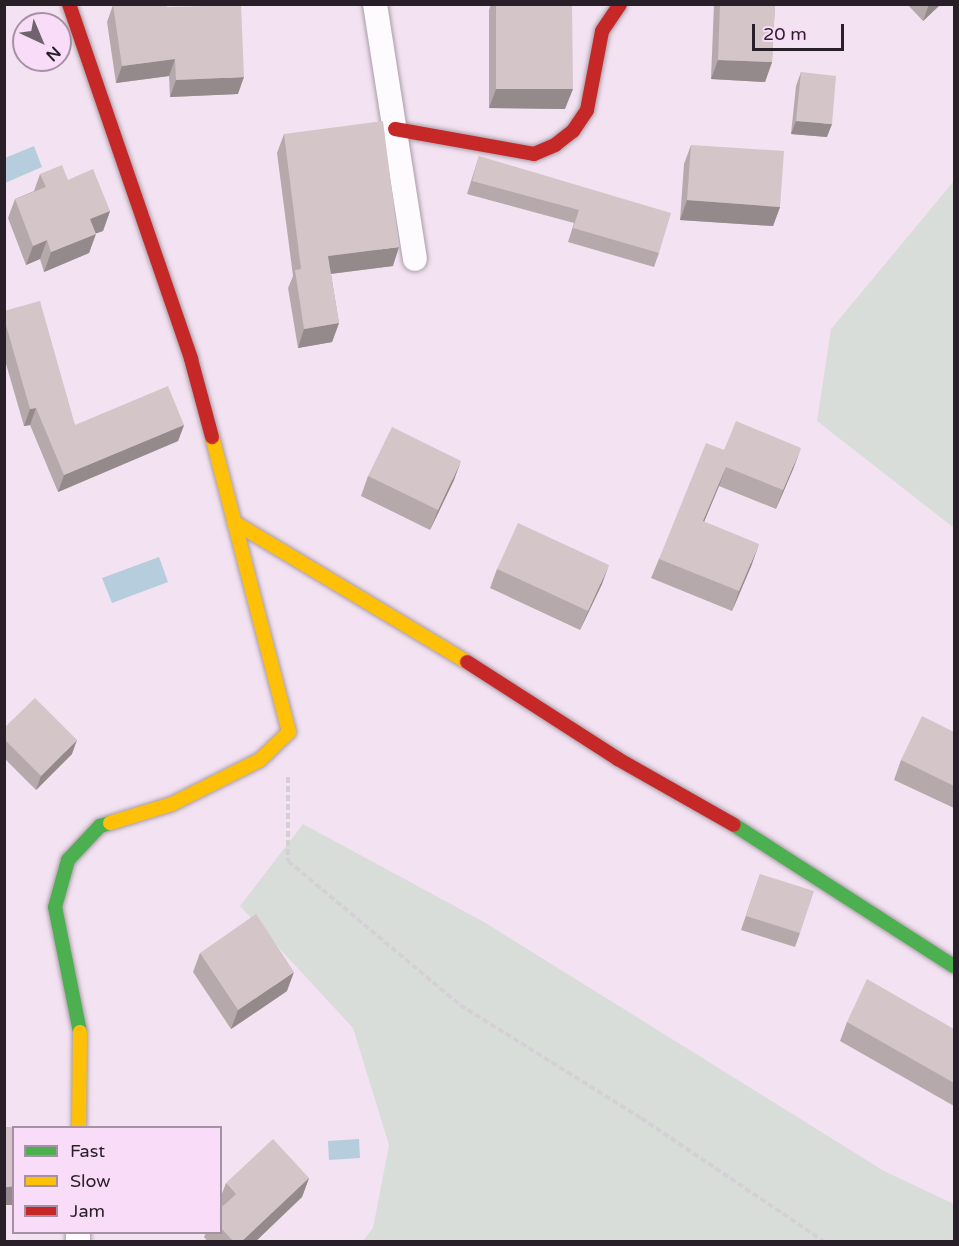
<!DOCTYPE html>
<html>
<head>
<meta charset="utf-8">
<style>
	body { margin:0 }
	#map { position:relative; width:959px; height:1246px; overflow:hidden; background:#f3e2f1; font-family:"Varela Round",sans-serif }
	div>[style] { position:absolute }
	.green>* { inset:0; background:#d9ddda }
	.water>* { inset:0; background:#b5cddc }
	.path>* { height:4px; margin-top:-2px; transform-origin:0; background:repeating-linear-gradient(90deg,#d5d0d5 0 6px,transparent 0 9px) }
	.roads { filter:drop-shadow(0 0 2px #a89ca7) drop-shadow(0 0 2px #a89ca7) }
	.street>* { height:24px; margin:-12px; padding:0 12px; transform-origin:12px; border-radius:12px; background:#fdfbfd }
	.fast>* { height:14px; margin:-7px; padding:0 7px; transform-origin:7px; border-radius:7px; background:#4caf50 }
	.slow>* { height:14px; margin:-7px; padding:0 7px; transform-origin:7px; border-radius:7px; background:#ffc107 }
	.jam>* { height:14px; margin:-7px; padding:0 7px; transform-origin:7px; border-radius:7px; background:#c62828 }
	.wall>* { inset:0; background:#b5a9ac }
	.shaded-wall>* { inset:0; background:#948a8c }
	.building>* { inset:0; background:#d3c5c8 }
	span { translate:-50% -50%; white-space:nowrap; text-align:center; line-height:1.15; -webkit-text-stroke:6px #f9dcf7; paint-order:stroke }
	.frame { position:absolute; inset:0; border:6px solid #291f28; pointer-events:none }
	.legend { position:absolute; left:12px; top:1126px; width:210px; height:108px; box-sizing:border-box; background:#f9dcf7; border:2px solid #a690a4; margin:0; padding:8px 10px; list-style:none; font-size:18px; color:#291f28 }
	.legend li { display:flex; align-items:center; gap:12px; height:30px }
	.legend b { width:30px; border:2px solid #a690a4 }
	.north { position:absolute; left:12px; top:12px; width:60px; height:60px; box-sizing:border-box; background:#f9dcf7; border:2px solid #a690a4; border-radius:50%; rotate:136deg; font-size:16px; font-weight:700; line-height:24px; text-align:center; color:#291f28 }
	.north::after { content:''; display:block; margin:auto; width:21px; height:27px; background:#70636e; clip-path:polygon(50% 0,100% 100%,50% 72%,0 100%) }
	.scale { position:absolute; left:752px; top:24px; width:92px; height:27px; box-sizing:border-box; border:3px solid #291f28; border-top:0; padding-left:8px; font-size:18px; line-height:21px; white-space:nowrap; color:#291f28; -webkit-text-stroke:4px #f9dcf7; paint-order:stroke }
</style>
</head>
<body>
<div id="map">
	<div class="green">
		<i style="clip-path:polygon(954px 181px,954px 528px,817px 421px,831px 329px)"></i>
		<i style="clip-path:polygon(303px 824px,484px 922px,884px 1171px,954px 1204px,954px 1241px,363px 1241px,373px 1228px,389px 1145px,353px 1028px,240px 906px)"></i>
	</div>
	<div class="water">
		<i style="clip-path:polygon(34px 146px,42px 167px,5px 183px,5px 158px)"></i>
		<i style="clip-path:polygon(159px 557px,168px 582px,112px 603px,102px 578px)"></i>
		<i style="clip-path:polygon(359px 1139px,360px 1158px,329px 1160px,328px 1141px)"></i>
	</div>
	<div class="path">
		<i style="left:288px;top:777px;width:84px;rotate:90deg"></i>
		<i style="left:288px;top:861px;width:224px;rotate:39.9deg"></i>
		<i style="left:460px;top:1005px;width:213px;rotate:32deg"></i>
		<i style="left:641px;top:1118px;width:222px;rotate:34deg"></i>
	</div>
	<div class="roads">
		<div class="street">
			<i style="left:375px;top:4px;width:258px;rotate:81.1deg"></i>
			<i style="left:78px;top:1242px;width:10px;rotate:-90deg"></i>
		</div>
		<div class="fast">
			<i style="left:734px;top:825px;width:261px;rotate:32.7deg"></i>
			<i style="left:80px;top:1032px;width:127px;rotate:-101.3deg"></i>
			<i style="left:55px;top:907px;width:49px;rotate:-74.5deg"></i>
			<i style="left:68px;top:860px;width:47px;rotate:-46.7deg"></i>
			<i style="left:100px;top:826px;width:10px;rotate:-17deg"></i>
		</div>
		<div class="slow">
			<i style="left:234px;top:522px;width:272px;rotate:31deg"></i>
			<i style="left:110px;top:823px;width:65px;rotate:-17deg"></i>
			<i style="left:172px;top:804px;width:98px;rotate:-26.6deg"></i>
			<i style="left:260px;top:760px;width:40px;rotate:-44deg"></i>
			<i style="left:289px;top:732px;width:305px;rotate:-104.6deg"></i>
			<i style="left:79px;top:1128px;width:96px;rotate:-89.4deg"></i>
		</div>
		<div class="jam">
			<i style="left:69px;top:4px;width:375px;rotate:71deg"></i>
			<i style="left:191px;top:359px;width:81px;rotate:74.9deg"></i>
			<i style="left:395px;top:129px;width:141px;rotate:10.2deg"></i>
			<i style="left:534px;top:154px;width:23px;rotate:-23deg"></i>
			<i style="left:555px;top:145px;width:23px;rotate:-38deg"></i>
			<i style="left:573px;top:131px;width:25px;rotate:-56deg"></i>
			<i style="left:587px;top:110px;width:80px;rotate:-79.2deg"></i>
			<i style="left:602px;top:31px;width:32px;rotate:-56deg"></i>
			<i style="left:467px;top:662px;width:179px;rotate:32.7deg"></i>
			<i style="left:618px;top:759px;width:133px;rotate:29.6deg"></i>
		</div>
	</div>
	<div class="wall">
		<i style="clip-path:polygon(491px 4px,572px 4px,565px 109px,489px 108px,489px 10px)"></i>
		<i style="clip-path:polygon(714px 4px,775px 4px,772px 62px,765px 82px,711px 79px)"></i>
		<i style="clip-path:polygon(907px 4px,941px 4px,923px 21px)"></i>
		<i style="clip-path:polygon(113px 5px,167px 7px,238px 94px,170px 97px,169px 76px,116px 83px,107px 22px)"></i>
		<i style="clip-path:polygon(801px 72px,827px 137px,791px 134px,796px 86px)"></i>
		<i style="clip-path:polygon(284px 134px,393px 266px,331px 274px,339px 323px,332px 342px,298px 348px,288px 288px,293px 276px,277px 153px)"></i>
		<i style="clip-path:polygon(691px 145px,780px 207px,773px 226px,680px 220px,684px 164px)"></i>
		<i style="clip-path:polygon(479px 156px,659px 253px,654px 267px,568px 242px,574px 223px,467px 194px)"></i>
		<i style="clip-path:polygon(40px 174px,68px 180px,110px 211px,103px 231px,96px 233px,89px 253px,44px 272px,40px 259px,26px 265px,8px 218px,15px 199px,34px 191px)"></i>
		<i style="clip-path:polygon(4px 311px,75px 425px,184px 425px,178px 441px,58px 492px,30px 425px,24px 426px,4px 357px)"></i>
		<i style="clip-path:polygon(724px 450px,794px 467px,776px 509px,719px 486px,704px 522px,752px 564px,732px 611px,651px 578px,659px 559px)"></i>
		<i style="clip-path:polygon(368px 476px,454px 480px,430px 530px,361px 496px)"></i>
		<i style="clip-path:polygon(497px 569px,602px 584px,580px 630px,490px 588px)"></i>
		<i style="clip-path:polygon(4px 728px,72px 754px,36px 790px,4px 758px)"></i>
		<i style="clip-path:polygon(954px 732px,954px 808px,894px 780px,901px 760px)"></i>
		<i style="clip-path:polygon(760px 874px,800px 933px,795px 947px,741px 930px)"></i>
		<i style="clip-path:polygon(200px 953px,287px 991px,231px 1029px,193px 972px)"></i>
		<i style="clip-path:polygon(847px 1022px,954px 1029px,954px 1106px,840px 1041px)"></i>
		<i style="clip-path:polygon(309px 1178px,302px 1197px,255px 1242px,208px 1242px,204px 1237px,206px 1233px,220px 1233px,220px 1209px,223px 1206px,220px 1204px,220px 1199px,226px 1183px)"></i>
	</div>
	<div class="shaded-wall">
		<i style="clip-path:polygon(929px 4px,941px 4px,923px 21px)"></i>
		<i style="clip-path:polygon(175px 59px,169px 76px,116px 83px,122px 66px)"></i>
		<i style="clip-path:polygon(718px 60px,772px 62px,765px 82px,711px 79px)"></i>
		<i style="clip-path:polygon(244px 77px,238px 94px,170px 97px,176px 80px)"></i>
		<i style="clip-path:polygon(496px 89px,573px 89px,565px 109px,489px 108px)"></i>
		<i style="clip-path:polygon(796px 121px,832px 124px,827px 137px,791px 134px)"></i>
		<i style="clip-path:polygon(687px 200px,780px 207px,773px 226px,680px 220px)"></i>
		<i style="clip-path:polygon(110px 211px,103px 231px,83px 238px,90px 219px)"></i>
		<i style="clip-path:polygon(96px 234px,89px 253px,44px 272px,51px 252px)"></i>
		<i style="clip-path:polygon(47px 240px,40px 259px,26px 265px,33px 246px)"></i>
		<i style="clip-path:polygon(399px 247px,393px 266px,321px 275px,328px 256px)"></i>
		<i style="clip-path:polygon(339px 323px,332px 342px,298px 348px,304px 329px)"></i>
		<i style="clip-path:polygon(36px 408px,30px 425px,24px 426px,30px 409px)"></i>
		<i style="clip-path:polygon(184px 425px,178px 441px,58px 492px,64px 475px)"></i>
		<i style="clip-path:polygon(801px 448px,794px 467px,776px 509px,783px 490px)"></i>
		<i style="clip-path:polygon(461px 461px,454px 480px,430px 530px,438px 510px)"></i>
		<i style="clip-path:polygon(726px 467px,719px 486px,696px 541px,703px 521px)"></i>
		<i style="clip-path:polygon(759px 544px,752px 564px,732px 611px,739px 591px)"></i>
		<i style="clip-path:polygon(609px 565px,602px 584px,580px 630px,588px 611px)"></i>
		<i style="clip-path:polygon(77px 740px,72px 754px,36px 790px,41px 776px)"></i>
		<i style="clip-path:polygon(294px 972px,287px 991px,231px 1029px,238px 1010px)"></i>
		<i style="clip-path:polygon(309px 1178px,302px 1197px,255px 1242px,241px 1242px)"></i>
		<i style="clip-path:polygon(14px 1186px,14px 1205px,4px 1205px,4px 1187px)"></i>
	</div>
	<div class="building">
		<i style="clip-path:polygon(121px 4px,166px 4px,167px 7px,241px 5px,244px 77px,176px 80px,175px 59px,122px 66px,113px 5px)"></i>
		<i style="clip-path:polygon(496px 4px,572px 4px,573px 89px,496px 89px)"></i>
		<i style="clip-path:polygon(720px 4px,775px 4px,772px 62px,718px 60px)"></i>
		<i style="clip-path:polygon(801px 72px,836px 76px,832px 124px,796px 121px)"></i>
		<i style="clip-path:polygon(383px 121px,399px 247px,328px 256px,339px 323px,304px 329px,295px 270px,301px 269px,284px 134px)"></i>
		<i style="clip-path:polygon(691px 145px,784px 151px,780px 207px,687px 200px)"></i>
		<i style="clip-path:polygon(479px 156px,671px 213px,659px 253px,573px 228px,579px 210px,472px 181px)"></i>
		<i style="clip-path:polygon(62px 165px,68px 180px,93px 169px,110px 211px,90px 219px,96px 234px,51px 252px,47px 240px,33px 246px,15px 199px,46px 187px,40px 174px)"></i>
		<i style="clip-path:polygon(40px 301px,75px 425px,168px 386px,184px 425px,64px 475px,36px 408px,30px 409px,4px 318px,4px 311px)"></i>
		<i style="clip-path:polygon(736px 421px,801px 448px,783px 490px,726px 467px,703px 521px,759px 544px,739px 591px,659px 559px,706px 443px,724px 450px)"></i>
		<i style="clip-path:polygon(392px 427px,461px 461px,438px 510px,368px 476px)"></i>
		<i style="clip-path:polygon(518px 523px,609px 565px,588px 611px,497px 569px)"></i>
		<i style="clip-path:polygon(35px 698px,77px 740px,41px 776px,4px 739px,4px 728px)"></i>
		<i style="clip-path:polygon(922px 716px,954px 732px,954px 786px,901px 760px)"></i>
		<i style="clip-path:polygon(760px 874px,814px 891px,800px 933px,746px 916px)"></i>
		<i style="clip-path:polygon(256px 914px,294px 972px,238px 1010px,200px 953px)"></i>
		<i style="clip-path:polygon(867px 979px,954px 1029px,954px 1083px,847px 1022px)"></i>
		<i style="clip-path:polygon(4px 1127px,19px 1127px,19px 1128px,14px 1128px,14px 1186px,4px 1187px)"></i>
		<i style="clip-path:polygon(273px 1139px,309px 1178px,241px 1242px,234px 1242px,220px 1227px,220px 1209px,236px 1194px,226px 1183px)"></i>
	</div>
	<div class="frame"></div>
	<ul class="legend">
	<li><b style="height:8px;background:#4caf50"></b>Fast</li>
	<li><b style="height:8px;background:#ffc107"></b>Slow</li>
	<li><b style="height:8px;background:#c62828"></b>Jam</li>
	</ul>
	<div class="north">N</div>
	<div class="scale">20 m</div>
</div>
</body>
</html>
